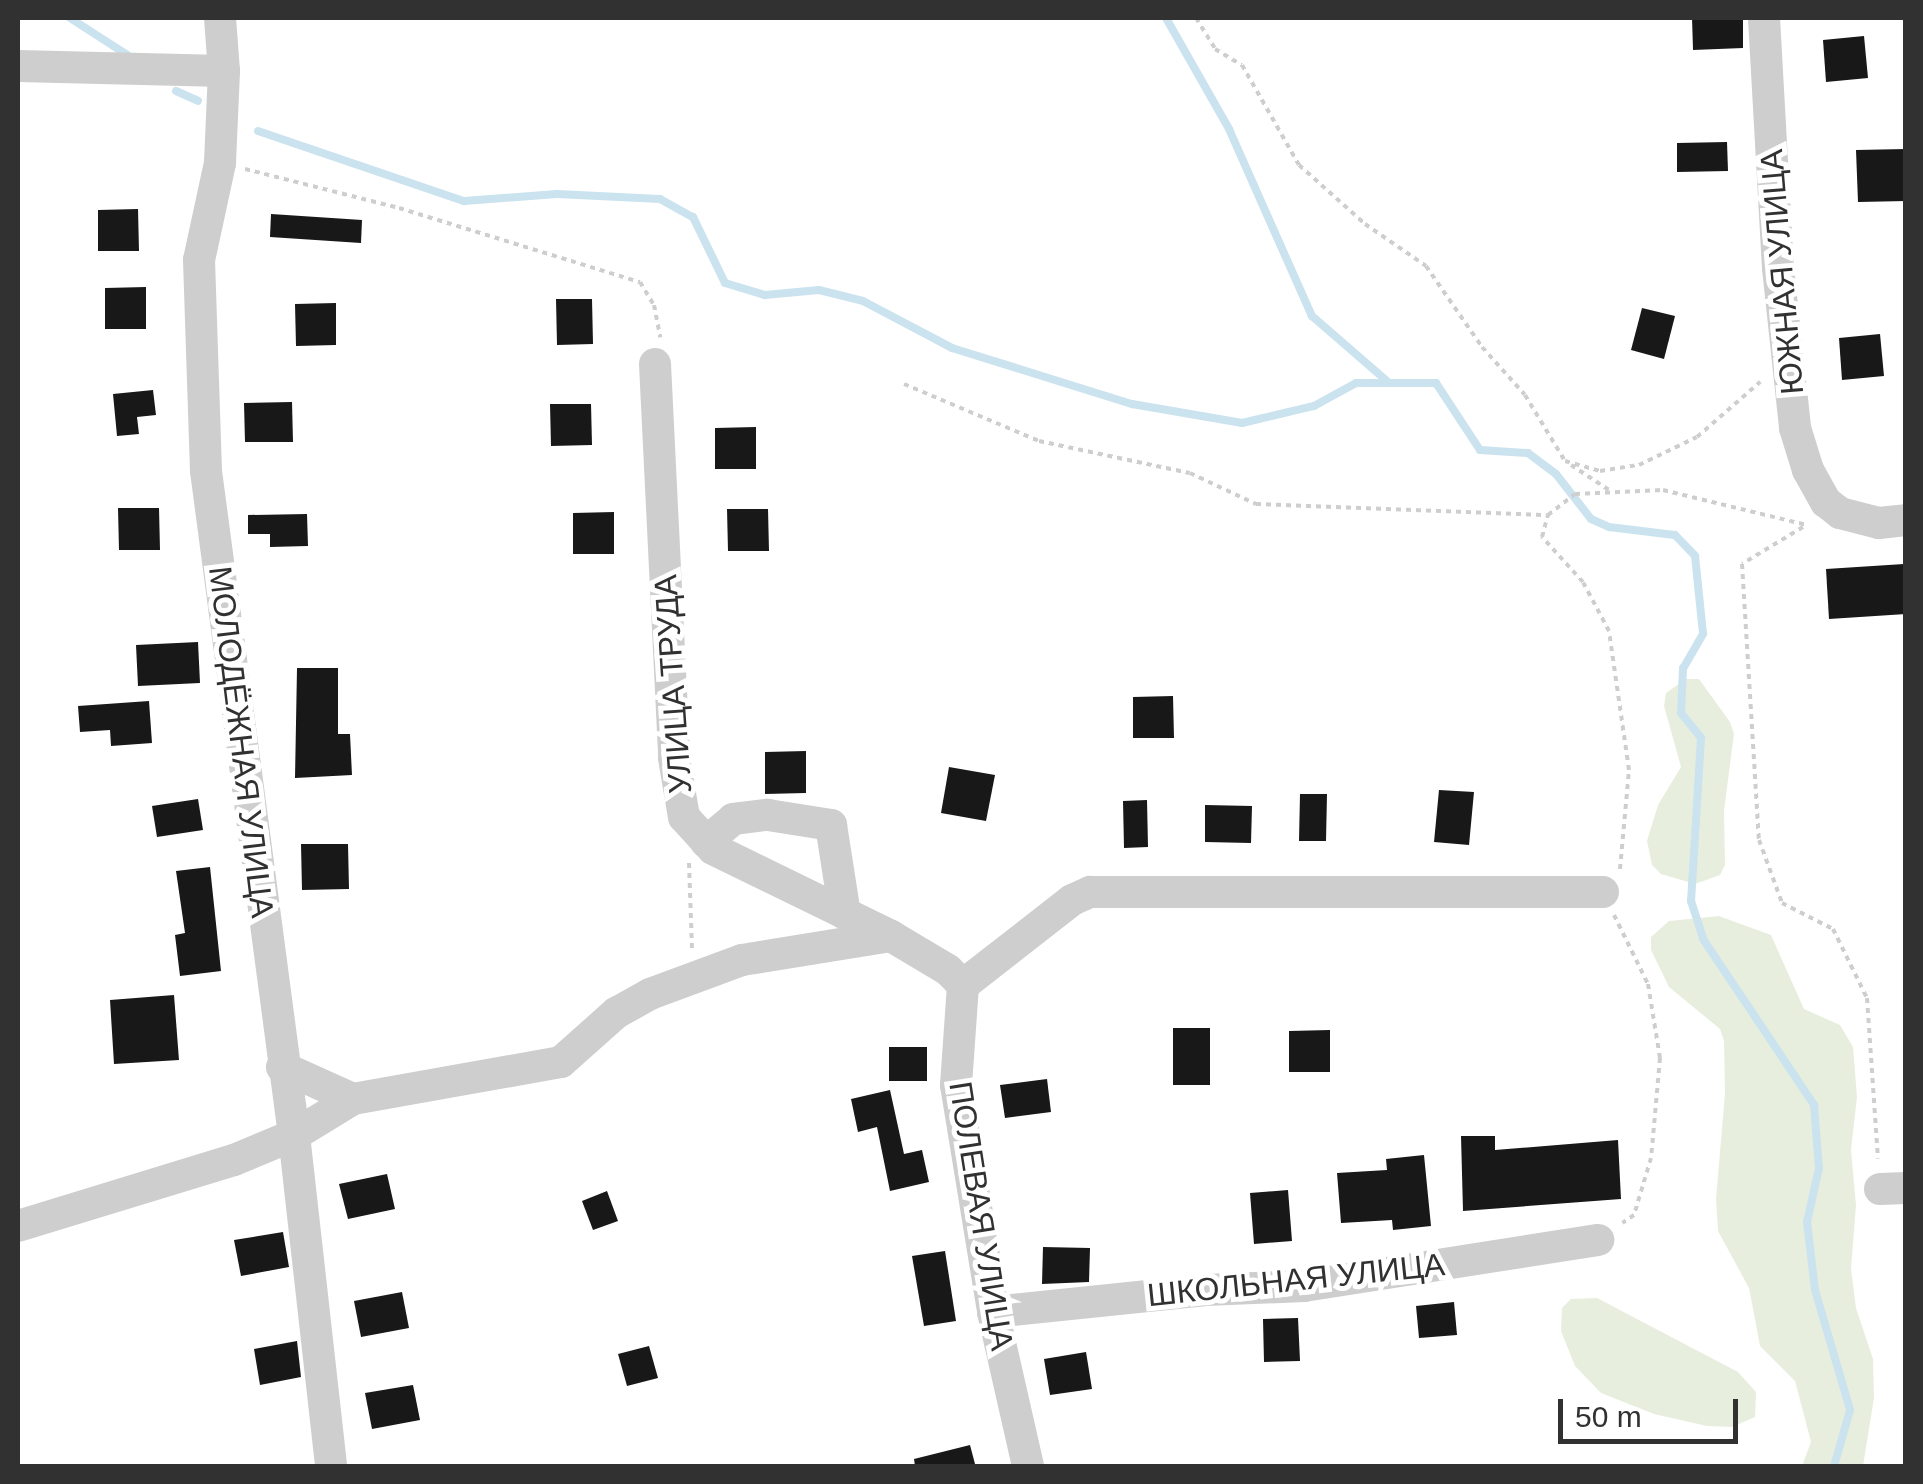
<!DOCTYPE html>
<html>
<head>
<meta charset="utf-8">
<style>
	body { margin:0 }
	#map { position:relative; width:1923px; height:1484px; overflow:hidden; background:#fff; font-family:Arial,sans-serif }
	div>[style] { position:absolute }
	.green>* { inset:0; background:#e8eede }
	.stream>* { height:8px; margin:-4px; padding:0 4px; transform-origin:4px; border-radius:4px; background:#cae3ef }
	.building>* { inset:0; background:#181818 }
	.path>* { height:4px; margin-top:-2px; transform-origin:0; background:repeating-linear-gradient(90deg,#cecece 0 5px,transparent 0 10px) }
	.minor>* { height:32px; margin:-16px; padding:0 16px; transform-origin:16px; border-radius:16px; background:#cecece }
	span { translate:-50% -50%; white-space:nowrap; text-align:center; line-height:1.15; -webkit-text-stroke:10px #fff; paint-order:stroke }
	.street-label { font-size:32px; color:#313131 }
	.frame { position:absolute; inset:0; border:20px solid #313131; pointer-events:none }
	.scale { position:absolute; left:1558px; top:1399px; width:180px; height:45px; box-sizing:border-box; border:5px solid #313131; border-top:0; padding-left:12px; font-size:30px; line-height:35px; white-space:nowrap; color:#313131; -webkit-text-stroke:8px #fff; paint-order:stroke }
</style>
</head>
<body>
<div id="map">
	<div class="green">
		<i style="clip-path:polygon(1686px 679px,1699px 679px,1730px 722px,1734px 734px,1724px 811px,1725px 865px,1720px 875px,1695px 884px,1661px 874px,1652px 865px,1647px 841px,1658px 805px,1681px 767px,1664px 706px,1666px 693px)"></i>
		<i style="clip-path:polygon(1719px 916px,1771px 935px,1804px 1009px,1840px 1025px,1853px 1047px,1857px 1097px,1851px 1150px,1856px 1205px,1851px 1269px,1856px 1308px,1873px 1359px,1874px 1398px,1863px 1466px,1802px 1466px,1811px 1442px,1795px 1381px,1760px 1346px,1749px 1288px,1718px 1231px,1716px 1199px,1725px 1093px,1724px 1041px,1720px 1029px,1669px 987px,1651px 950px,1651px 937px,1669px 921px)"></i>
		<i style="clip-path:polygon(1597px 1298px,1738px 1372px,1756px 1392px,1755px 1417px,1732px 1427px,1707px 1426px,1654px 1414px,1601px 1393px,1575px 1366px,1561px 1331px,1562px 1308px,1571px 1299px)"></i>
	</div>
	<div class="stream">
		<i style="left:70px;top:18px;width:70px;rotate:32.8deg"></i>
		<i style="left:1166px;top:18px;width:128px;rotate:60.4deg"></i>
		<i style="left:1229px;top:129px;width:205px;rotate:66.1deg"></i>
		<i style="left:1312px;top:316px;width:98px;rotate:40.9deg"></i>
		<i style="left:176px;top:91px;width:24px;rotate:24deg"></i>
		<i style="left:258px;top:131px;width:218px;rotate:18.8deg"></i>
		<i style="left:464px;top:201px;width:93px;rotate:-4.3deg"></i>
		<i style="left:557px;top:194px;width:103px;rotate:2.8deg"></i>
		<i style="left:660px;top:199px;width:38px;rotate:29deg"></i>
		<i style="left:693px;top:217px;width:73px;rotate:64.1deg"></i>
		<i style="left:725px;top:283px;width:42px;rotate:16.7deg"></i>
		<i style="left:765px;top:295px;width:54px;rotate:-5.3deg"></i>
		<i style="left:819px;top:290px;width:45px;rotate:14deg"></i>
		<i style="left:863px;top:301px;width:101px;rotate:27.8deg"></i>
		<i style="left:952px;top:348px;width:189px;rotate:17.3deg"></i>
		<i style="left:1132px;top:404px;width:112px;rotate:9.8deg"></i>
		<i style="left:1242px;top:423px;width:74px;rotate:-13.3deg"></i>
		<i style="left:1314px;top:406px;width:48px;rotate:-28.7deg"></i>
		<i style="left:1356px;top:383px;width:80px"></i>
		<i style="left:1436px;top:383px;width:80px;rotate:56.7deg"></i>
		<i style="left:1480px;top:450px;width:48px;rotate:3.6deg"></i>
		<i style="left:1528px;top:453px;width:35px;rotate:37deg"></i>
		<i style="left:1556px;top:474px;width:57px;rotate:52.1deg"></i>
		<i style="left:1591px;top:519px;width:20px;rotate:24deg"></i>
		<i style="left:1609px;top:527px;width:66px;rotate:6.9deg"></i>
		<i style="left:1675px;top:535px;width:29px;rotate:46deg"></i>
		<i style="left:1695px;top:556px;width:78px;rotate:84.1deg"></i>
		<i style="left:1703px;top:634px;width:39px;rotate:120deg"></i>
		<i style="left:1683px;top:668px;width:45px;rotate:92.5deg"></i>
		<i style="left:1681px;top:713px;width:32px;rotate:51deg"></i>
		<i style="left:1701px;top:738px;width:163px;rotate:93.5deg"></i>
		<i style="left:1691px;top:901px;width:40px;rotate:72deg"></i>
		<i style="left:1703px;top:939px;width:200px;rotate:56.2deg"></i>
		<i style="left:1814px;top:1105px;width:63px;rotate:85.5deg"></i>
		<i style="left:1819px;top:1168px;width:55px;rotate:102.5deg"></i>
		<i style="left:1807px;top:1222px;width:68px;rotate:83.3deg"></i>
		<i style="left:1815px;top:1290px;width:125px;rotate:73.7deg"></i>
		<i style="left:1850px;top:1410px;width:58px;rotate:105.9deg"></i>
	</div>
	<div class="building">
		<i style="clip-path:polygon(1692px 18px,1743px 18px,1743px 48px,1693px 50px)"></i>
		<i style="clip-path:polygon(1864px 36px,1868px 78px,1826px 82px,1823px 40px)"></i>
		<i style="clip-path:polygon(1727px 142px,1728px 171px,1677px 172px,1677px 143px)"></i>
		<i style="clip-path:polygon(1906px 149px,1906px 201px,1858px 202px,1856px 150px)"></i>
		<i style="clip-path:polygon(138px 209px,139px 251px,98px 251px,98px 210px)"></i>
		<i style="clip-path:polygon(271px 214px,362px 220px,361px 243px,270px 237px)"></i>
		<i style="clip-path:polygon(146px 287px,146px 329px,105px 329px,105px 288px)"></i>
		<i style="clip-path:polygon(556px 299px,592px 299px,593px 344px,557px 345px)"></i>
		<i style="clip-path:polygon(336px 303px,336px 345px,296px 346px,295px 304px)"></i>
		<i style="clip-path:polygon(1642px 308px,1675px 316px,1664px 359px,1631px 350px)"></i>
		<i style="clip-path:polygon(1880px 334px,1884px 376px,1842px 380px,1839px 338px)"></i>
		<i style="clip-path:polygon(153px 390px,156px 415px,137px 417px,139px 434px,117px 436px,113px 394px)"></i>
		<i style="clip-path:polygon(292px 402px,293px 442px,245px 442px,244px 403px)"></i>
		<i style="clip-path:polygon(550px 404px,591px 404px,592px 445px,551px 446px)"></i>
		<i style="clip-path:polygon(756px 427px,756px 469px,715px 469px,715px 428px)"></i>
		<i style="clip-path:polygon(118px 508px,159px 508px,160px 550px,119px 550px)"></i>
		<i style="clip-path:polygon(727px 509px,768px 509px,769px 551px,728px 551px)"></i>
		<i style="clip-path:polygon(614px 512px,614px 554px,573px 554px,573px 513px)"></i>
		<i style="clip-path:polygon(307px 514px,308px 546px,270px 547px,270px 534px,248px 534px,248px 515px)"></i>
		<i style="clip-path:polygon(1904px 564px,1906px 614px,1829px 619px,1826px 569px)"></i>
		<i style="clip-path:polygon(198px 642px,200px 683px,138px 686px,136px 645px)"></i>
		<i style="clip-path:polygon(297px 668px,338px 668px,338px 734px,350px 734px,352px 775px,295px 778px)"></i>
		<i style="clip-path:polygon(1173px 696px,1174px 738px,1133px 738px,1133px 697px)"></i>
		<i style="clip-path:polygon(149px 701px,152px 743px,111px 746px,110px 730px,80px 732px,78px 706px)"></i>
		<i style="clip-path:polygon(806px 751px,806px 793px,765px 794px,765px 752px)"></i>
		<i style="clip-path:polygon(949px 767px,995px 775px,986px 821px,941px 813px)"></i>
		<i style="clip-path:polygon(1439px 790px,1474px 792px,1469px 845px,1434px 842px)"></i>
		<i style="clip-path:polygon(1300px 794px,1327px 794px,1326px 841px,1299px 841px)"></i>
		<i style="clip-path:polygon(198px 799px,203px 830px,157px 837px,152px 806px)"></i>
		<i style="clip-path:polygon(1147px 800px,1148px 847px,1124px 848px,1123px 801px)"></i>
		<i style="clip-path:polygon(1205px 805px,1252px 806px,1251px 843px,1205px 842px)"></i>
		<i style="clip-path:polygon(301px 844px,348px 844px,349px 889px,302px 890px)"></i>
		<i style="clip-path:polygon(210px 867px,221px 971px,180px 976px,175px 935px,185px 933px,176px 871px)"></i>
		<i style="clip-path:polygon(174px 995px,179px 1060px,114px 1064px,110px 1000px)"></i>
		<i style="clip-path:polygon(1173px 1028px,1210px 1028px,1210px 1085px,1173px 1085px)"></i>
		<i style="clip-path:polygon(1330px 1030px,1330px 1072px,1289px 1072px,1289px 1031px)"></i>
		<i style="clip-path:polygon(889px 1047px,927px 1047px,927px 1081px,889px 1081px)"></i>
		<i style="clip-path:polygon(1047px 1079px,1051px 1112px,1005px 1118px,1000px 1085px)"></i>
		<i style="clip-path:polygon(890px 1090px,904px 1154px,922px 1150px,929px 1182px,890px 1191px,877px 1127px,858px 1132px,851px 1099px)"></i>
		<i style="clip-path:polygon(1461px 1136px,1495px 1136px,1495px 1150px,1618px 1140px,1621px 1199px,1463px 1211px)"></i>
		<i style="clip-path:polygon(1424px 1155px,1431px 1226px,1393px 1230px,1392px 1220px,1341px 1223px,1337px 1173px,1387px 1170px,1386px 1159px)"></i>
		<i style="clip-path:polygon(387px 1174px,395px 1209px,348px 1219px,339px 1184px)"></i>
		<i style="clip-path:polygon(1288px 1190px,1292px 1241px,1254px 1244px,1250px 1193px)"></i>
		<i style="clip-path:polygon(607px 1191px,618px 1221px,593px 1230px,582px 1201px)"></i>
		<i style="clip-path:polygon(283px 1232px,289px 1267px,241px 1276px,234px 1240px)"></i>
		<i style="clip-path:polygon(1043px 1247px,1090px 1248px,1089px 1282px,1042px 1284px)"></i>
		<i style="clip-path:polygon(945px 1251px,956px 1321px,924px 1326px,912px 1256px)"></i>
		<i style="clip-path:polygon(402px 1292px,409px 1328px,361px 1337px,354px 1301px)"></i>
		<i style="clip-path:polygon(1454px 1302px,1457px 1335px,1419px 1338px,1416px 1306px)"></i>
		<i style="clip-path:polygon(1298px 1318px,1300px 1361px,1264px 1362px,1263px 1319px)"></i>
		<i style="clip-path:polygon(297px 1341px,301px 1377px,260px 1385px,254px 1349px)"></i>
		<i style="clip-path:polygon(649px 1346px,658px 1378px,627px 1386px,618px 1354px)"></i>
		<i style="clip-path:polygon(1086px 1352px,1092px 1389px,1050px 1395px,1044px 1359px)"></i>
		<i style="clip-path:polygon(413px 1385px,420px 1420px,372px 1429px,365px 1393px)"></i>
		<i style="clip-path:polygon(970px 1445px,975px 1464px,915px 1466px,914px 1459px)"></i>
	</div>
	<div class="path">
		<i style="left:1196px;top:18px;width:36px;rotate:58deg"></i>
		<i style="left:1215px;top:49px;width:31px;rotate:31deg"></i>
		<i style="left:1242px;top:65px;width:115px;rotate:60.3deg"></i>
		<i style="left:1299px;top:165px;width:89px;rotate:41.8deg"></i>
		<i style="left:1365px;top:224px;width:74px;rotate:34.5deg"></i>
		<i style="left:1426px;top:266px;width:98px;rotate:55.3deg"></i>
		<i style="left:1482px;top:347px;width:64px;rotate:48.1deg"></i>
		<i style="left:1525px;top:395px;width:77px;rotate:58.8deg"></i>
		<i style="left:1565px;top:461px;width:36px;rotate:16deg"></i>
		<i style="left:1600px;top:471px;width:39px;rotate:-9deg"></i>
		<i style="left:1639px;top:465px;width:64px;rotate:-25.8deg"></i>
		<i style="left:1697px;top:437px;width:84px;rotate:-41.1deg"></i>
		<i style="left:245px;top:169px;width:159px;rotate:14.2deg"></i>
		<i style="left:399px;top:208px;width:252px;rotate:17.1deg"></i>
		<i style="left:640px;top:282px;width:27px;rotate:59deg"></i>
		<i style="left:654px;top:305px;width:33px;rotate:79deg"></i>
		<i style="left:904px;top:384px;width:147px;rotate:22.9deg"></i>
		<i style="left:1039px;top:441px;width:154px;rotate:12deg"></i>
		<i style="left:1190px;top:473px;width:73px;rotate:25.2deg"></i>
		<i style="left:1256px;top:504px;width:292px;rotate:2.2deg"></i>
		<i style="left:1571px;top:465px;width:45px;rotate:33.3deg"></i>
		<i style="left:1803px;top:527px;width:71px;rotate:148.8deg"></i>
		<i style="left:1742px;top:564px;width:277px;rotate:86.5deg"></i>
		<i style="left:1759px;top:840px;width:67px;rotate:69.9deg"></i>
		<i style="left:1782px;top:903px;width:57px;rotate:27deg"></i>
		<i style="left:1833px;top:929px;width:77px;rotate:63.8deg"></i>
		<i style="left:1867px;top:998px;width:161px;rotate:86.1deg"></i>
		<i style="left:689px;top:863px;width:86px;rotate:88deg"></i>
		<i style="left:1620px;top:869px;width:99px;rotate:-84.8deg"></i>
		<i style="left:1629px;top:770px;width:140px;rotate:-98.2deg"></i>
		<i style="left:1609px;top:631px;width:55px;rotate:-118deg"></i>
		<i style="left:1583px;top:582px;width:61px;rotate:-132.3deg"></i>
		<i style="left:1542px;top:537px;width:23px;rotate:-75deg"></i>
		<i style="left:1548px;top:515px;width:34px;rotate:-38deg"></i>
		<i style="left:1575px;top:494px;width:88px;rotate:-2.6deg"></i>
		<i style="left:1663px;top:490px;width:148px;rotate:13.7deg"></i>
		<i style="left:1614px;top:915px;width:77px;rotate:63.8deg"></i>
		<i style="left:1648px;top:984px;width:75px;rotate:80.8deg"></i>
		<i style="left:1660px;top:1058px;width:100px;rotate:95.1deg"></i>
		<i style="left:1651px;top:1158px;width:59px;rotate:106.6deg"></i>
		<i style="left:1634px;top:1215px;width:14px;rotate:146deg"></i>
	</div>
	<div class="minor">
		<i style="left:220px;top:18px;width:53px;rotate:85.7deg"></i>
		<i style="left:224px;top:71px;width:92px;rotate:92.5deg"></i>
		<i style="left:220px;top:163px;width:99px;rotate:102.2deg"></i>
		<i style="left:199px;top:260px;width:211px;rotate:88.1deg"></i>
		<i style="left:206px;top:471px;width:670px;rotate:82.45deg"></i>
		<i style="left:294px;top:1135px;width:333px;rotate:83.6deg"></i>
		<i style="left:1764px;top:18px;width:250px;rotate:86.8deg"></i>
		<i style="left:1778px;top:268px;width:161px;rotate:83.9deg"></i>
		<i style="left:1795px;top:428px;width:44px;rotate:72.8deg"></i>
		<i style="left:1808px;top:470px;width:37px;rotate:61deg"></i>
		<i style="left:1826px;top:502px;width:18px;rotate:38deg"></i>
		<i style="left:1840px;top:513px;width:40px;rotate:14.4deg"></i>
		<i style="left:1879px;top:523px;width:27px;rotate:-6deg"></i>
		<i style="left:18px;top:66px;width:206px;rotate:1.4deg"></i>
		<i style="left:655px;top:364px;width:394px;rotate:87.2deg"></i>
		<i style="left:674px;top:758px;width:60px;rotate:80.4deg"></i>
		<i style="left:684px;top:817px;width:43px;rotate:47.8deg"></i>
		<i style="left:713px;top:849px;width:198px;rotate:26deg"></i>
		<i style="left:891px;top:936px;width:66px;rotate:30.8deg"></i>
		<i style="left:948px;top:970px;width:21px;rotate:45deg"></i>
		<i style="left:963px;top:985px;width:100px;rotate:94deg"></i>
		<i style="left:956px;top:1085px;width:230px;rotate:80.7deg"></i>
		<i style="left:993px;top:1312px;width:158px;rotate:77.2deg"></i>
		<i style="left:706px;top:842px;width:35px;rotate:-40deg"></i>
		<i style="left:733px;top:819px;width:35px;rotate:-7deg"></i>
		<i style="left:768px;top:815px;width:64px;rotate:9deg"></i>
		<i style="left:831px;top:825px;width:90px;rotate:81.1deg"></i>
		<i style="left:963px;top:985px;width:138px;rotate:-37.9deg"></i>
		<i style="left:1072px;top:900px;width:20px;rotate:-24deg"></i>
		<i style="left:1090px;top:892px;width:513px"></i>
		<i style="left:282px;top:1067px;width:78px;rotate:24.3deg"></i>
		<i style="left:353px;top:1099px;width:211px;rotate:-10.1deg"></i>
		<i style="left:561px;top:1062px;width:74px;rotate:-41.7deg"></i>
		<i style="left:616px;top:1013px;width:39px;rotate:-29deg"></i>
		<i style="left:650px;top:994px;width:98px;rotate:-20.3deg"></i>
		<i style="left:742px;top:960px;width:151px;rotate:-9.2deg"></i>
		<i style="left:1880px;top:1189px;width:26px;rotate:-2deg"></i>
		<i style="left:18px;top:1226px;width:226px;rotate:-17deg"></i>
		<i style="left:234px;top:1160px;width:65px;rotate:-22.6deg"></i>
		<i style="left:294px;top:1135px;width:69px;rotate:-31.4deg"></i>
		<i style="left:993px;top:1312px;width:214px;rotate:-5.9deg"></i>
		<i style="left:1206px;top:1290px;width:98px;rotate:-2.3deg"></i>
		<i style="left:1304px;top:1286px;width:298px;rotate:-8.9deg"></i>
	</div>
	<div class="street-label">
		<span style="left:1782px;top:272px;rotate:-95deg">ЮЖНАЯ УЛИЦА</span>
		<span style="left:673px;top:684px;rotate:-94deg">УЛИЦА ТРУДА</span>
		<span style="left:241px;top:742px;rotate:83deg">МОЛОДЁЖНАЯ УЛИЦА</span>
		<span style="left:981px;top:1216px;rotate:81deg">ПОЛЕВАЯ УЛИЦА</span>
		<span style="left:1296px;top:1280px;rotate:-6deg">ШКОЛЬНАЯ УЛИЦА</span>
	</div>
	<div class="frame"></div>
	<div class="scale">50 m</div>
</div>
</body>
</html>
